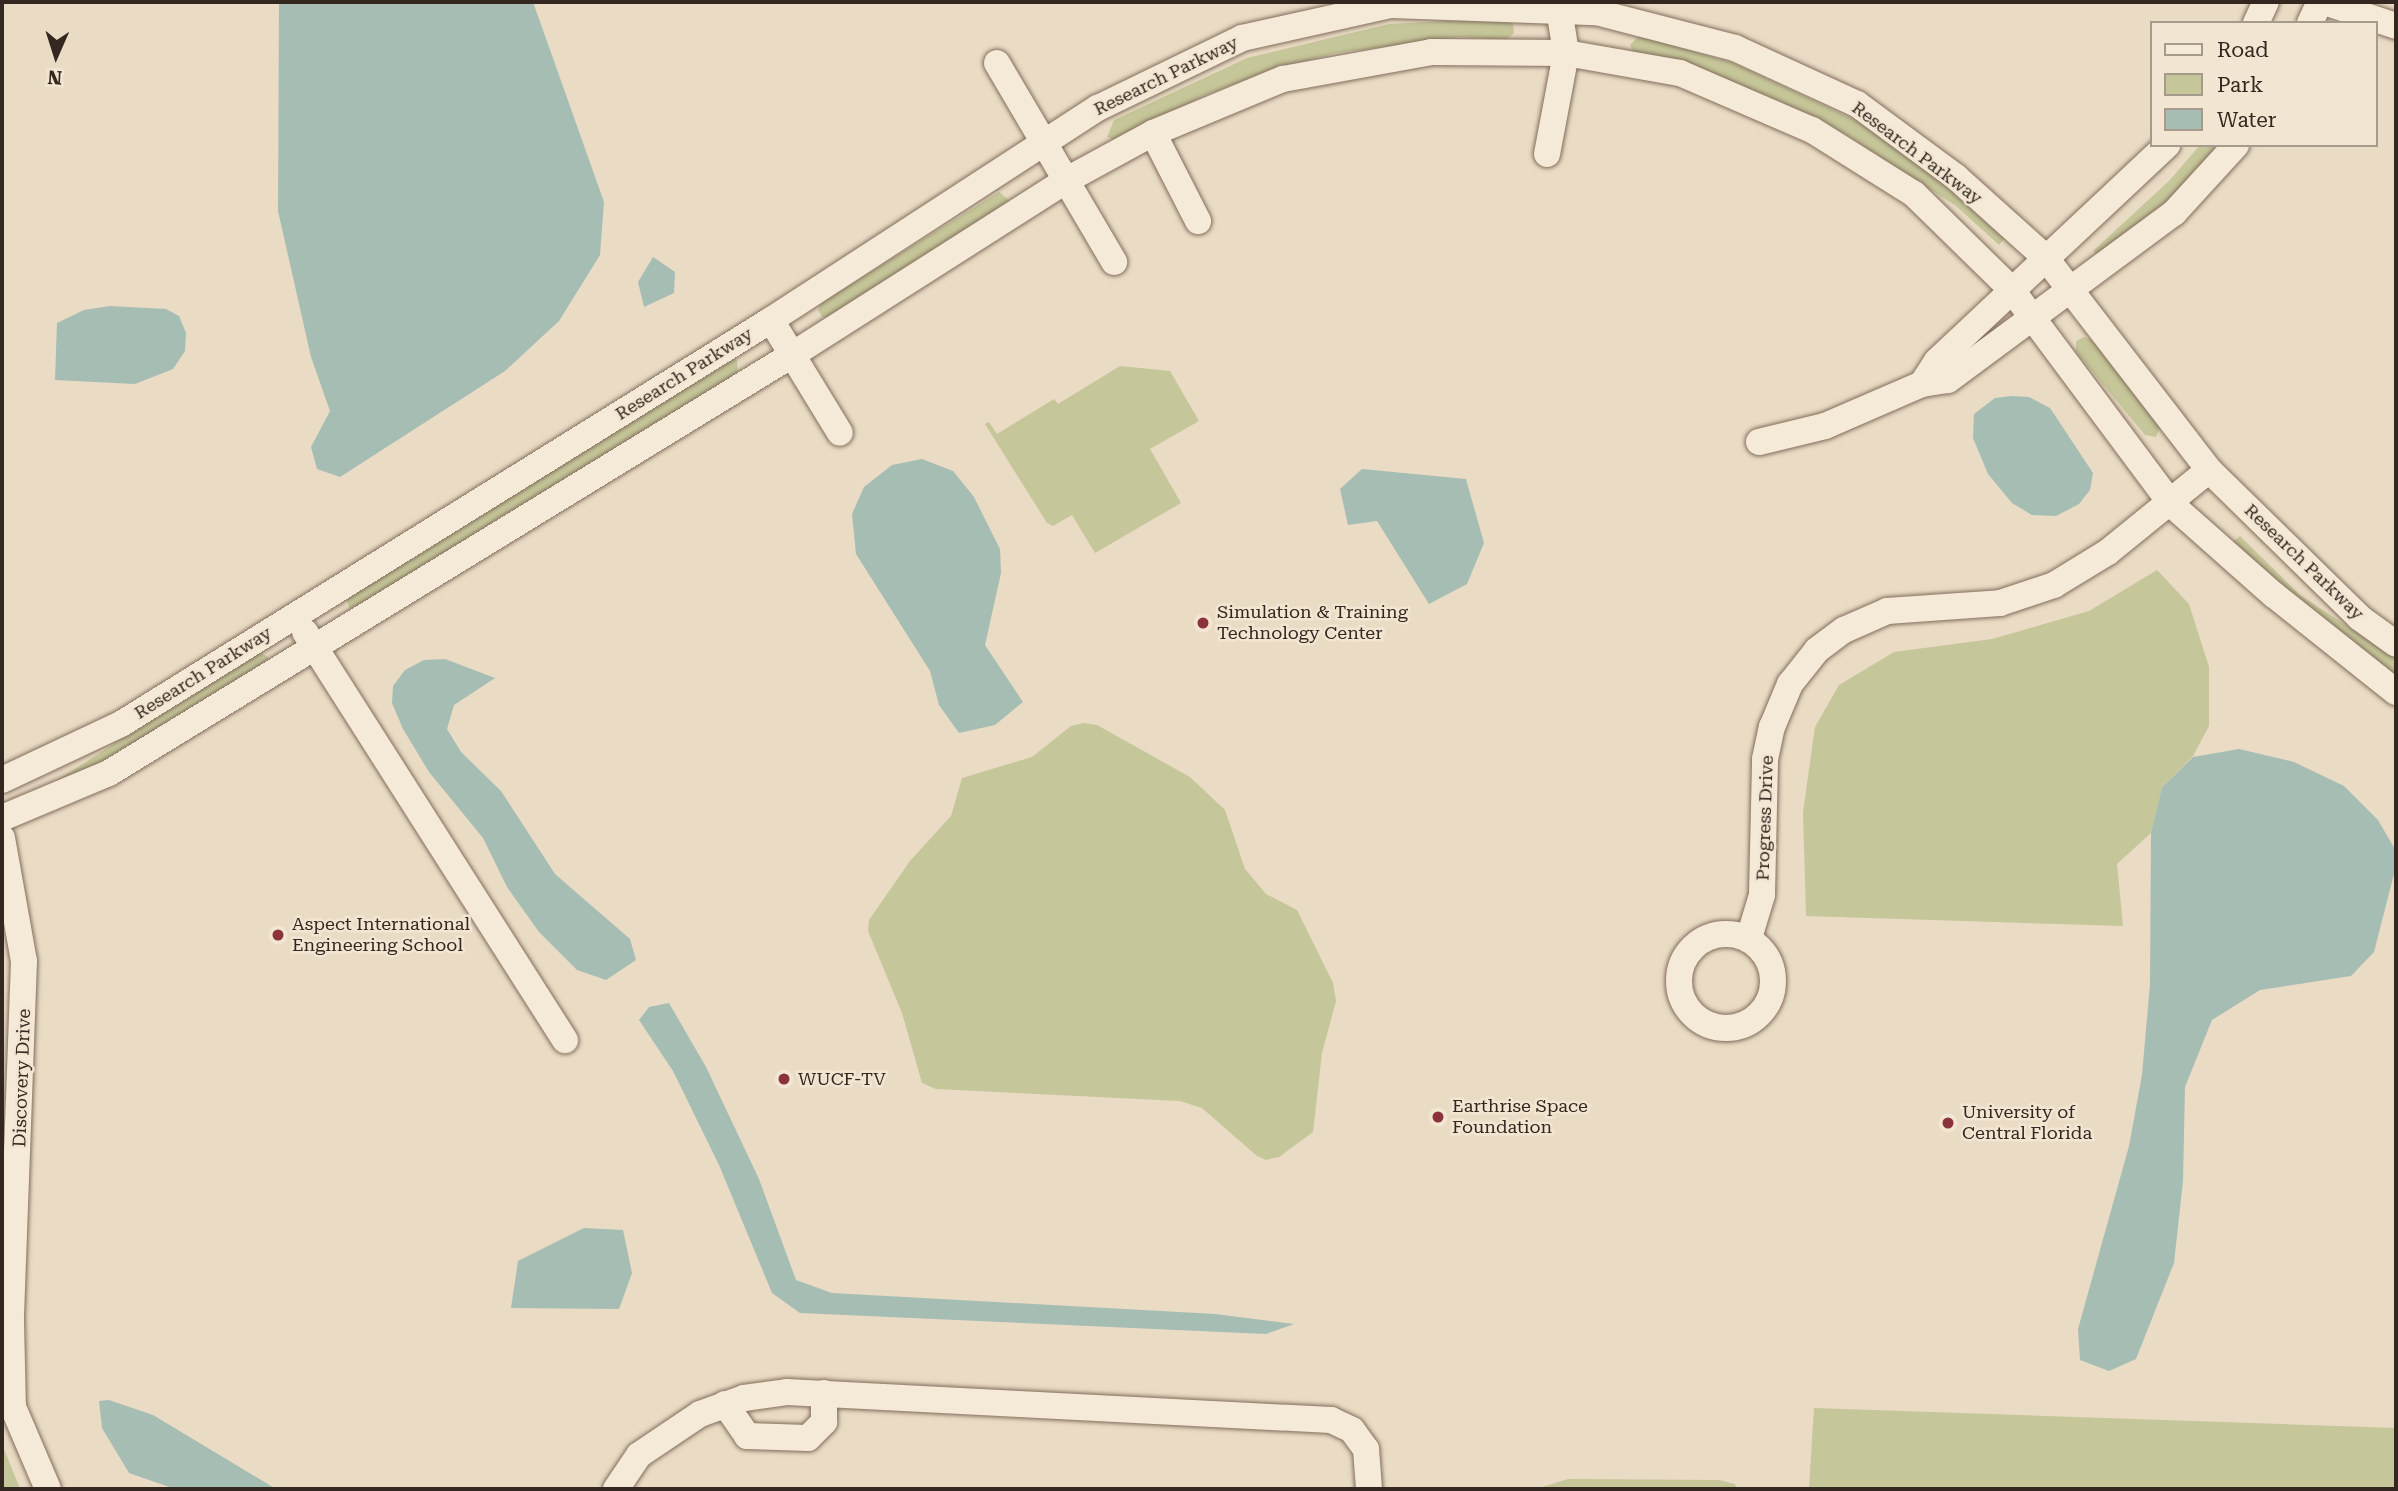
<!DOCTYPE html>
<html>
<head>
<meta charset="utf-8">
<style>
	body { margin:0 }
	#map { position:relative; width:2398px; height:1491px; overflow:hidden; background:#e9dbc4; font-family:"Roboto Serif",serif }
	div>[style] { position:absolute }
	.green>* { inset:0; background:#c5c699 }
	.water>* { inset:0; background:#a6bdb4 }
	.roads { filter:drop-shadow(0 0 2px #826d5c) drop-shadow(0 0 2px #826d5c) }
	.minor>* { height:26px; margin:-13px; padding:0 13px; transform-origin:13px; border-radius:13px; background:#f5e9d7 }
	.minor>.ring { margin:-13px; padding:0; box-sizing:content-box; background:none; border:26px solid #f5e9d7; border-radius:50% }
	.dots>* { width:19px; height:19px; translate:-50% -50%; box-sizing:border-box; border:4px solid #f2e6d3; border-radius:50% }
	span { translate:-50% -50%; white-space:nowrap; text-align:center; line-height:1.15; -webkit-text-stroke:5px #f2e6d3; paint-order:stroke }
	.street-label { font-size:18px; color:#34271f }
	.poi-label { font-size:18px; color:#34271f }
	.left { translate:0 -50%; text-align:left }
	.frame { position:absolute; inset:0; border:4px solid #34271f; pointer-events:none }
	.legend { position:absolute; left:2150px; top:21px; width:228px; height:126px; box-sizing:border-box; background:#f2e6d3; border:2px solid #a69a8b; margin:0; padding:9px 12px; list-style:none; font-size:21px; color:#34271f }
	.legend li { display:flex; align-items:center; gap:14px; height:35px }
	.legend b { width:35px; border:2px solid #a69a8b }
	.north { position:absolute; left:21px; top:21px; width:70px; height:70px; -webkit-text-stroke:5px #f2e6d3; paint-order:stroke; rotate:183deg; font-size:19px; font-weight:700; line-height:28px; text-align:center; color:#34271f }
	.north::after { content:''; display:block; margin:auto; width:24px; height:32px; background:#34271f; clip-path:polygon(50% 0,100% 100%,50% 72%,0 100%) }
</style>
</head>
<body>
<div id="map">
	<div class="green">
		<i style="clip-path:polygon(1504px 18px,1513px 24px,1514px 33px,1506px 40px,1460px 37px,1336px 53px,1277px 68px,1205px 95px,1117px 140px,1107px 137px,1114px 120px,1247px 58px,1389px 24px)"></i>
		<i style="clip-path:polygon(1639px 36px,1733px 63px,1857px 121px,1912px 156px,2004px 239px,1999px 245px,1956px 206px,1845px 134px,1776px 100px,1692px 68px,1634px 53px,1630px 45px)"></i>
		<i style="clip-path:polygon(2200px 145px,2225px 145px,2203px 172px,2098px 257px,2093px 251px,2170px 180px)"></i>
		<i style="clip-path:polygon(999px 192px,1010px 201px,831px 318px,822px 317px,818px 310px,821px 303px)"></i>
		<i style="clip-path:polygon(2084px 337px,2093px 341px,2160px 427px,2156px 437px,2145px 435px,2076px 352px,2076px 341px)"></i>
		<i style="clip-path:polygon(728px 358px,737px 360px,738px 375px,350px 611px,346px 596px)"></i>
		<i style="clip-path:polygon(1120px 366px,1170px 371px,1199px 421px,1150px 449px,1181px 503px,1095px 553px,1072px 515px,1053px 526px,1047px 523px,985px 424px,989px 422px,997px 434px,1054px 399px,1058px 404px)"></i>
		<i style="clip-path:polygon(2240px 536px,2300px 595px,2396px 658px,2396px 677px,2368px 659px,2233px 542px)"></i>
		<i style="clip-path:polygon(2157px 570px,2189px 604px,2209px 667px,2209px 726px,2193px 756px,2162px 787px,2151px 833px,2117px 864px,2123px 926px,1806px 916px,1803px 812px,1815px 727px,1839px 685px,1894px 652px,1992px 639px,2089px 611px)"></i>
		<i style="clip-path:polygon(258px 651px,268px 657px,267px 666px,97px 771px,53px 783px)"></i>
		<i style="clip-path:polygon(1084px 723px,1097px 725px,1190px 777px,1225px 810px,1245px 869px,1266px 894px,1297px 910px,1333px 983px,1336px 1001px,1322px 1053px,1313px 1132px,1279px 1157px,1266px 1160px,1257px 1156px,1202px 1108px,1180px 1101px,936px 1089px,922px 1083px,902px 1013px,868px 931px,869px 920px,910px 861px,951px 816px,962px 778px,1032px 757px,1071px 726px)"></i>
		<i style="clip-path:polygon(1814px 1408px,2396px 1428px,2396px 1489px,1809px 1489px)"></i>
		<i style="clip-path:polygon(2px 1444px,20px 1489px,2px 1489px)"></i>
		<i style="clip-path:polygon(1568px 1479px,1719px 1480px,1735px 1484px,1737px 1489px,1536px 1489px)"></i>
	</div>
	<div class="water">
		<i style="clip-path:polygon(279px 2px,533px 2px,604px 202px,600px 255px,559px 321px,505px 371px,340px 477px,317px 469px,311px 447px,330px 411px,311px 357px,278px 211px)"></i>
		<i style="clip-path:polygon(653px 257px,675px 272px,674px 293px,644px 307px,638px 282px)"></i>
		<i style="clip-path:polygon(110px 306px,166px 309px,179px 316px,186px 333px,185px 351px,173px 369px,135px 384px,55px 380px,57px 323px,84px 310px)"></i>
		<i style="clip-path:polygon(2012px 396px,2029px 397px,2050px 408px,2093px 473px,2090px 490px,2079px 504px,2056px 516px,2032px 515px,2012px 503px,1988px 474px,1973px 438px,1974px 414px,1995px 398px)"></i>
		<i style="clip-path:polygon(922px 459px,953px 471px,974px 497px,1000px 549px,1001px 573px,985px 645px,1023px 702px,995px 725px,959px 733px,939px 705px,930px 671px,856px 554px,852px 514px,864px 487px,892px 465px)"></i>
		<i style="clip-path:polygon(1362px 469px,1466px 479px,1484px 543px,1467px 584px,1429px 604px,1377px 521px,1348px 525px,1340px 489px)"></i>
		<i style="clip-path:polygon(445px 659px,495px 678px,454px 705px,447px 729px,461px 752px,501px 791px,555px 874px,630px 939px,636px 960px,606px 980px,577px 970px,539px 932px,507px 887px,483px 838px,429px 772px,403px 729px,392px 703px,393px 686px,405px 670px,424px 660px)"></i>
		<i style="clip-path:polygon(2239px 749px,2294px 762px,2344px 786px,2378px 820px,2396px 851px,2396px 866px,2374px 952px,2351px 976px,2260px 990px,2212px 1020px,2185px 1087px,2183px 1181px,2174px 1263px,2136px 1359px,2109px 1371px,2080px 1360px,2078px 1329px,2129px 1146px,2142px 1075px,2150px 984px,2151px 833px,2162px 787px,2193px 757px)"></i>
		<i style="clip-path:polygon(669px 1003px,706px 1067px,759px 1179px,796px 1280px,832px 1293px,1215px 1314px,1294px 1324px,1266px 1334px,800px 1313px,772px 1293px,719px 1165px,673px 1071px,639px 1020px,649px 1007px)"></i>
		<i style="clip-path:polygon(584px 1228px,623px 1230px,632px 1273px,619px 1309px,511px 1308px,518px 1261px)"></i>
		<i style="clip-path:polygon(109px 1400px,153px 1415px,276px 1489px,175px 1489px,129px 1473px,102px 1428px,99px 1401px)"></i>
	</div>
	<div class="roads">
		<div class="minor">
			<i style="left:2324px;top:2px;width:76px;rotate:18.4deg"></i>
			<i style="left:2256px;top:23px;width:23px;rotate:-65deg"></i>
			<i style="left:2310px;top:23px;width:23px;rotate:-65deg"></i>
			<i style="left:997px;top:63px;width:231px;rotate:59.5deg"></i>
			<i style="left:1153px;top:133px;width:99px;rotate:62.9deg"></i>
			<i style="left:1547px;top:154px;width:103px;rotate:-79.3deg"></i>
			<i style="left:1566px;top:53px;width:52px;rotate:-98.9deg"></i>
			<i style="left:771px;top:320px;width:132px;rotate:58.6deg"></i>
			<i style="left:1922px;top:384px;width:27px;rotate:-57deg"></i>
			<i style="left:1937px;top:361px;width:316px;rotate:-43.2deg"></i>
			<i style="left:1759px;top:442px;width:68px;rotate:-13.6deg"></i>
			<i style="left:1825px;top:426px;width:106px;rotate:-23.4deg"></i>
			<i style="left:1922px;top:384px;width:26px;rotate:-9deg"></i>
			<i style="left:1948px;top:380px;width:281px;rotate:-36.5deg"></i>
			<i style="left:2174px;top:213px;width:92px;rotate:-47.6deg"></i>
			<i style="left:305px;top:632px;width:484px;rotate:57.5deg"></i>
			<i style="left:2px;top:780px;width:132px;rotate:-25.2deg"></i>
			<i style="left:121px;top:724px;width:765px;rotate:-31.86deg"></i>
			<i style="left:771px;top:320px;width:390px;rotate:-33deg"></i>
			<i style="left:1098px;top:108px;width:160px;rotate:-25.9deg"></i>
			<i style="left:1242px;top:38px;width:153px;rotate:-12.5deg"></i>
			<i style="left:1391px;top:5px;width:205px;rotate:2deg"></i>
			<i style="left:1596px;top:12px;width:144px;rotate:14.5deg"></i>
			<i style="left:1735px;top:48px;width:134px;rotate:24.7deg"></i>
			<i style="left:1857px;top:104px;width:123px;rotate:36.4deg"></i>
			<i style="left:1956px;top:177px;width:120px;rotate:42deg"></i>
			<i style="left:2045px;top:257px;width:269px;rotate:52.4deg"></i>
			<i style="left:2209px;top:470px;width:211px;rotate:44.4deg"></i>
			<i style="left:2360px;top:618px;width:44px;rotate:35.8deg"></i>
			<i style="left:2px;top:818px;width:116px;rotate:-22.8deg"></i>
			<i style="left:109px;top:773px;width:801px;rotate:-31.47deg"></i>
			<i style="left:792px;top:355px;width:324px;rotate:-32.5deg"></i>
			<i style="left:1065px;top:181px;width:100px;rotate:-28.6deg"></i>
			<i style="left:1153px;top:133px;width:141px;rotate:-22.6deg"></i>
			<i style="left:1283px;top:79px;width:150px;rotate:-10.3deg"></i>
			<i style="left:1431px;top:52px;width:135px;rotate:0.4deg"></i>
			<i style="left:1566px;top:53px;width:116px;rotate:10deg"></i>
			<i style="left:1680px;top:73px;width:144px;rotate:23.4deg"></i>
			<i style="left:1812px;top:130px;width:120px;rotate:32.1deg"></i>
			<i style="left:1914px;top:194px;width:136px;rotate:44.4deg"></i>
			<i style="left:2011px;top:289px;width:268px;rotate:53.3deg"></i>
			<i style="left:2171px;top:504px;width:137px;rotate:41.5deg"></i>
			<i style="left:2274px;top:595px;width:156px;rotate:38.5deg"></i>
			<i style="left:2px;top:838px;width:125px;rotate:79.9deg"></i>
			<i style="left:24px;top:961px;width:360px;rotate:92.1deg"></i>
			<i style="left:11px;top:1321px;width:86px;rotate:88.7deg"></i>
			<i style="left:13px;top:1407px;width:89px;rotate:66.9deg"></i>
			<i class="ring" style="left:1679px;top:934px;width:68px;height:68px"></i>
			<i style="left:1749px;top:938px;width:45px;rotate:-73.2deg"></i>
			<i style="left:1762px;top:895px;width:136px;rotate:-88.7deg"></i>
			<i style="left:1765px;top:759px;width:33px;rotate:-78deg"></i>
			<i style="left:1772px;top:727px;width:47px;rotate:-67.3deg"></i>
			<i style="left:1790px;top:684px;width:43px;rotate:-51.5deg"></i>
			<i style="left:1817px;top:650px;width:34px;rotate:-37deg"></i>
			<i style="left:1844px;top:630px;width:47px;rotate:-23.8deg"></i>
			<i style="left:1887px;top:611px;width:113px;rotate:-4deg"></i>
			<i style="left:2000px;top:603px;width:57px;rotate:-18.4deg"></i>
			<i style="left:2054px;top:585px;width:63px;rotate:-31.4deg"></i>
			<i style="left:2108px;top:552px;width:130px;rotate:-39.1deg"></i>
			<i style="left:725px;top:1404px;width:39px;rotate:55deg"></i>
			<i style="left:747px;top:1436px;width:61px;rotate:1.9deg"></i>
			<i style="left:808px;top:1438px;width:23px;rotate:-45deg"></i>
			<i style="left:824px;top:1422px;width:29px;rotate:-90deg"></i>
			<i style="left:616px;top:1489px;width:41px;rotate:-55.9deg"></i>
			<i style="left:639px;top:1455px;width:73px;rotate:-33.9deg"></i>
			<i style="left:700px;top:1414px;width:47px;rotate:-20deg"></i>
			<i style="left:744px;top:1398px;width:43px;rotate:-7.9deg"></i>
			<i style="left:787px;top:1392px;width:545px;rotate:2.95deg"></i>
			<i style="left:1331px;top:1420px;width:23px;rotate:25deg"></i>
			<i style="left:1352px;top:1430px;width:24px;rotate:54deg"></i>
			<i style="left:1366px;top:1449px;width:40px;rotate:85.7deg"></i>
		</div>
	</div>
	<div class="dots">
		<i style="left:1203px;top:623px;background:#8b323b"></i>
		<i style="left:278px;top:935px;background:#8b323b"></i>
		<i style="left:784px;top:1079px;background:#8b323b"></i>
		<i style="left:1438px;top:1117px;background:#8b323b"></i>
		<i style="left:1948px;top:1123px;background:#8b323b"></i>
	</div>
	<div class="street-label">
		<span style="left:1166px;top:76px;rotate:-26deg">Research Parkway</span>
		<span style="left:1917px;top:153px;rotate:37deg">Research Parkway</span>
		<span style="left:684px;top:374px;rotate:-32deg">Research Parkway</span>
		<span style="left:2304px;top:562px;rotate:44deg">Research Parkway</span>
		<span style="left:203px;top:673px;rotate:-32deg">Research Parkway</span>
		<span style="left:1765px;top:818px;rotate:-88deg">Progress Drive</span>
		<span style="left:22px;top:1078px;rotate:-88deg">Discovery Drive</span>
	</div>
	<div class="poi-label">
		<span class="left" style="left:1217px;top:623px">Simulation &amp; Training<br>Technology Center</span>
		<span class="left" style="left:292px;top:935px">Aspect International<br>Engineering School</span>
		<span class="left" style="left:798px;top:1079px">WUCF-TV</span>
		<span class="left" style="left:1452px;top:1117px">Earthrise Space<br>Foundation</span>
		<span class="left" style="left:1962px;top:1123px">University of<br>Central Florida</span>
	</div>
	<div class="frame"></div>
	<ul class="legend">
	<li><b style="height:9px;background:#f5e9d7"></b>Road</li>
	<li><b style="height:19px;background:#c5c699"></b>Park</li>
	<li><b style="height:19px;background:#a6bdb4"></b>Water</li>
	</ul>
	<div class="north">N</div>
</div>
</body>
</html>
